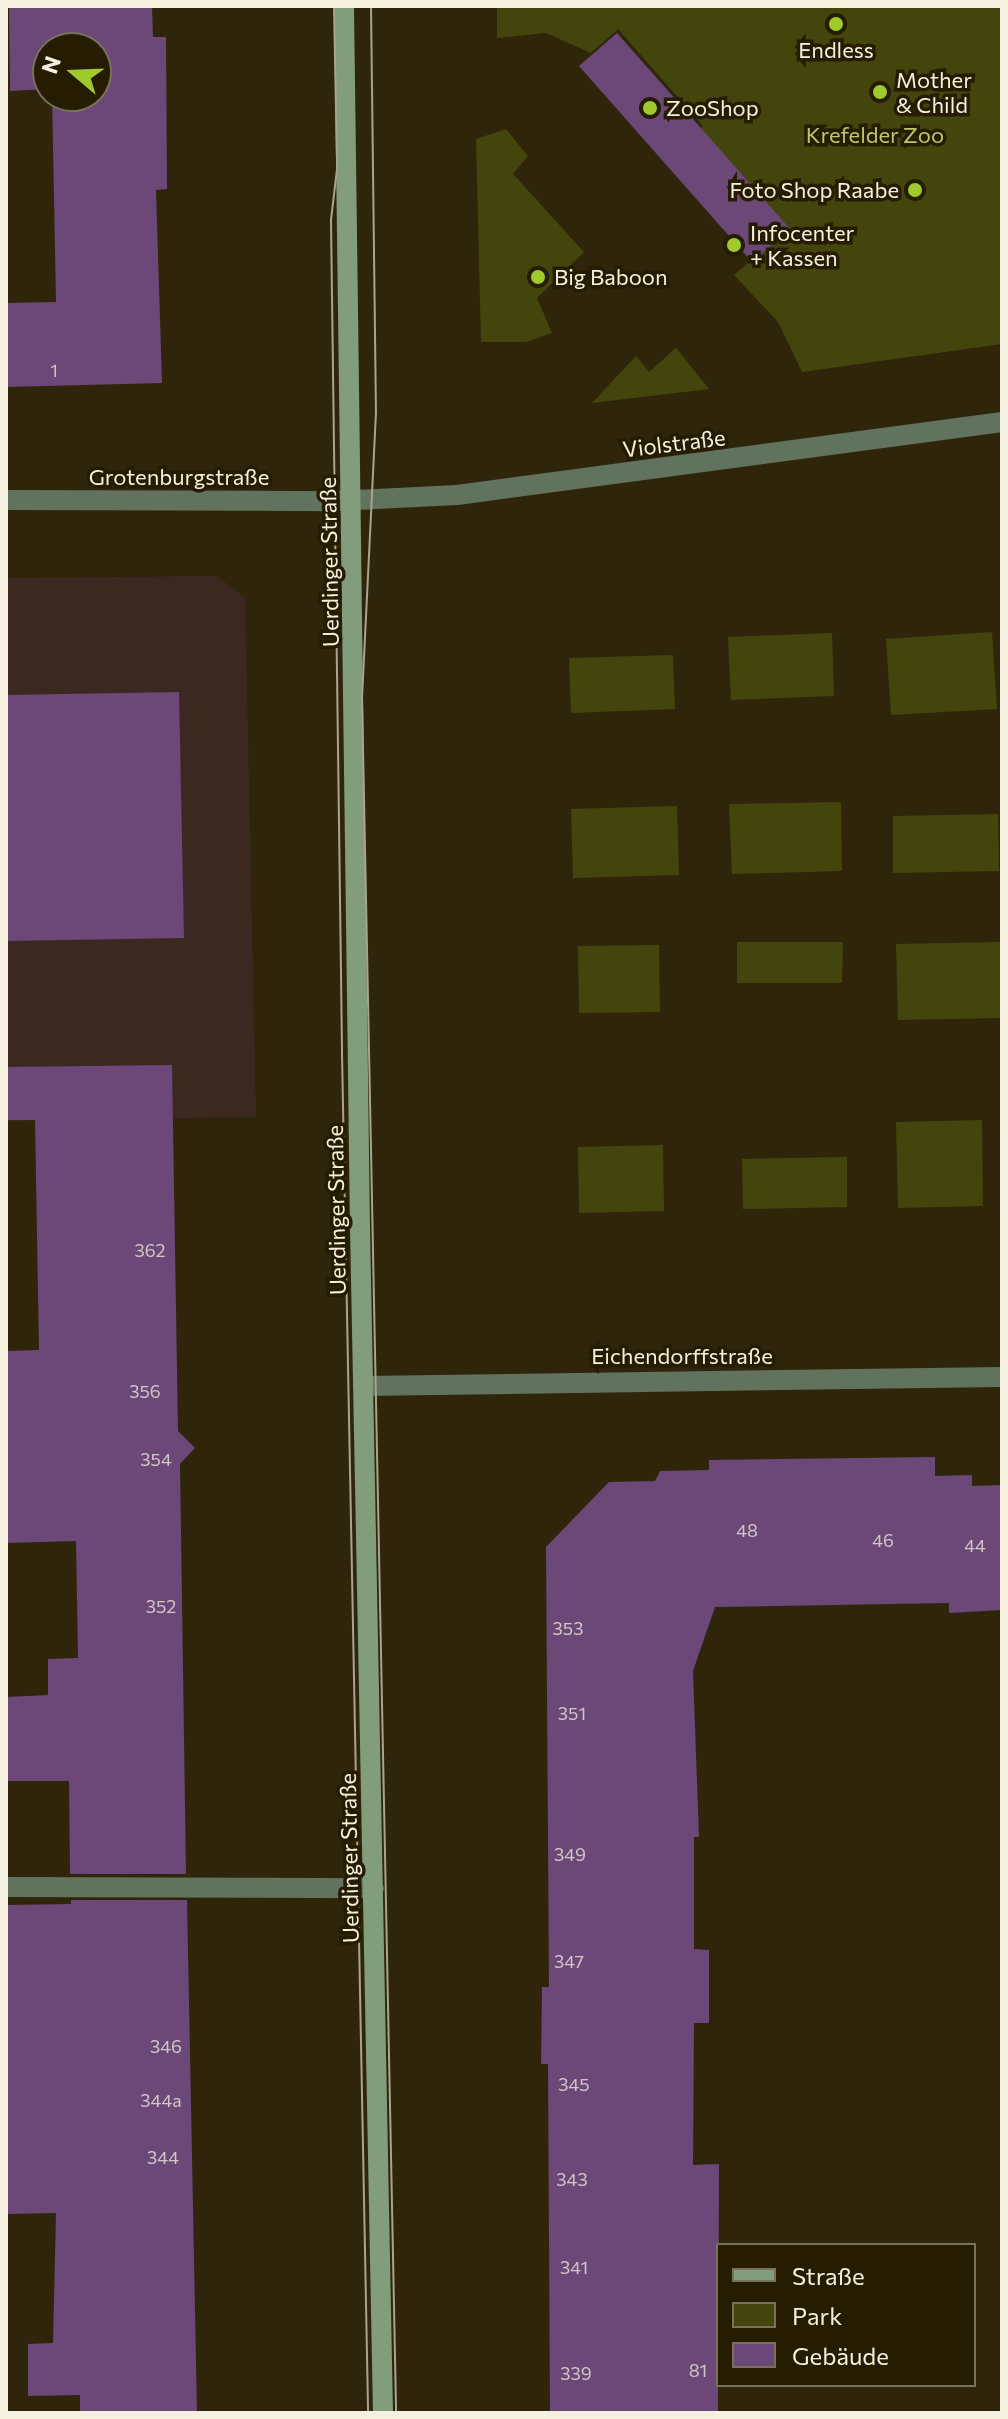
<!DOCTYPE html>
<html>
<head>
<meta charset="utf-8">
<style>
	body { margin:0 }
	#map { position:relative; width:1008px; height:2419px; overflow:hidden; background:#2f250b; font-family:Commissioner,sans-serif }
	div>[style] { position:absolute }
	.commercial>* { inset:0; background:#3b2921 }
	.green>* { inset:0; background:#44450d }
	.building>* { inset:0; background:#6b4877 }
	.service>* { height:20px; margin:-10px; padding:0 10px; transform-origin:10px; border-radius:10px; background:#61725d }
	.minor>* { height:20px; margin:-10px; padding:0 10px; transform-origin:10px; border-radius:10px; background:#61725d }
	.secondary>* { height:20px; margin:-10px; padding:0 10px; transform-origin:10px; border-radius:10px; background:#819d7b }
	.tram>* { height:2px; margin:-1px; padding:0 1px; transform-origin:1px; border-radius:1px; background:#aaa38f }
	.dots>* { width:22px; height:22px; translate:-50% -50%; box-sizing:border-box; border:4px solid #251c02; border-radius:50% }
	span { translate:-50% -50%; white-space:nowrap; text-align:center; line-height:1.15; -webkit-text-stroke:7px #251c02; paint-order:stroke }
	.number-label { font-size:18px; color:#d3c6c6 }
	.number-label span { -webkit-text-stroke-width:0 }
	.poi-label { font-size:22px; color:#f6f0e0 }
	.left { translate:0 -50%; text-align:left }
	.right { translate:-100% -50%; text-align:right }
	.park-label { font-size:22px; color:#c2c66a }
	.street-label { font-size:22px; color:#f6f0e0 }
	.frame { position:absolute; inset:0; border:8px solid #f6f0e0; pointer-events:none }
	.legend { position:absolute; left:716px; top:2243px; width:260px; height:144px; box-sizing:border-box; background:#251c02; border:2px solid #79715b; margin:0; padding:10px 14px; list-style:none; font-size:24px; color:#f6f0e0 }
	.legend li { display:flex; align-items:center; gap:16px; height:40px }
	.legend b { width:40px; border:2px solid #79715b }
	.north { position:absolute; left:32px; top:32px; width:80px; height:80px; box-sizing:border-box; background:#251c02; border:2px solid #79715b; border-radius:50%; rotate:289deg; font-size:22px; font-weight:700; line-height:32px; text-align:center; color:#f6f0e0 }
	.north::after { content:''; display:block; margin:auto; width:28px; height:36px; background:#9fca2d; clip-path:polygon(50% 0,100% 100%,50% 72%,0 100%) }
</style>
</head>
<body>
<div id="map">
	<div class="commercial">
		<i style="clip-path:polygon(217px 576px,245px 598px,256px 1117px,6px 1121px,6px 578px)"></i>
	</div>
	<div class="green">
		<i style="clip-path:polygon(497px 6px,1002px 6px,1002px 344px,802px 372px,778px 322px,734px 275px,786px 229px,670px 154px,703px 126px,618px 29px,591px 53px,546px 33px,497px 38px)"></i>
		<i style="clip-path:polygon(506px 129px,528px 156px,513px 174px,584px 252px,537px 298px,552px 333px,526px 342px,481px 342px,476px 139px)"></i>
		<i style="clip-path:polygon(676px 348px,709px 389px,592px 403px,636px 356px,649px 372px)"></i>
		<i style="clip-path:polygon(992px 632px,997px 709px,891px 715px,886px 639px)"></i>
		<i style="clip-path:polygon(832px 633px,834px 696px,731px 700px,728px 637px)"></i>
		<i style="clip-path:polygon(673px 655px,675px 709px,571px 713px,569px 658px)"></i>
		<i style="clip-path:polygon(841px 802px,842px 871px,732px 874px,729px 804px)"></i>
		<i style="clip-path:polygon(677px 806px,679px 875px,573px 878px,571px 809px)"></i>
		<i style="clip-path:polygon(998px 814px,999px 871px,893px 873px,893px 816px)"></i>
		<i style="clip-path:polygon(737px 942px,843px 942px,842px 983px,737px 983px)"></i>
		<i style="clip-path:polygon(1000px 942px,1001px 1018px,898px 1020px,896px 944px)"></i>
		<i style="clip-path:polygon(659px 945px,660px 1012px,579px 1013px,578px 946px)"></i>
		<i style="clip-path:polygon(982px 1120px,983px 1206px,898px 1208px,896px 1122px)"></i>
		<i style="clip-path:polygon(663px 1145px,664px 1211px,579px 1213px,578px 1147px)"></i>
		<i style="clip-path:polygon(847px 1157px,847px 1207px,743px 1209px,742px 1159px)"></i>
	</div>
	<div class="building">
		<i style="clip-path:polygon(9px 6px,152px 6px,153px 37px,166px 37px,167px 189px,156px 190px,162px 383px,6px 387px,6px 303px,56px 302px,52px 96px,96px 96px,96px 48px,48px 48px,48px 89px,10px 91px)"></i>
		<i style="clip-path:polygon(617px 33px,790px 229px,752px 262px,579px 66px)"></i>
		<i style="clip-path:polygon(179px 692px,184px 938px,6px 941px,6px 695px)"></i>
		<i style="clip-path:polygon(172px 1065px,178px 1431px,195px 1448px,180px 1464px,186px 1874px,70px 1874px,69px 1781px,6px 1781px,6px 1697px,48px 1695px,48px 1659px,78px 1658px,76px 1541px,6px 1543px,6px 1351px,39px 1350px,35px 1120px,6px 1120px,6px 1067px)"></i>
		<i style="clip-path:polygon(935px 1457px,935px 1476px,972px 1475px,972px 1486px,1002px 1485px,1002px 1610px,949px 1613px,949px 1603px,715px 1607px,693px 1671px,699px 1837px,694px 1837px,694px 1949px,709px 1950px,709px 2023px,694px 2023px,693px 2165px,719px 2164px,718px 2413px,550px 2413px,548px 2064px,541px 2064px,542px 1987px,549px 1987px,546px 1547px,609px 1482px,655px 1481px,660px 1471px,709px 1470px,709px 1460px)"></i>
		<i style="clip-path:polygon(71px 1900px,187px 1900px,197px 2413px,80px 2413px,80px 2395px,28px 2396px,28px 2344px,53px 2343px,56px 2213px,6px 2214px,6px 1905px,71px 1904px)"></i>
	</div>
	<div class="service">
		<i style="left:6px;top:1887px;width:368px;rotate:0.2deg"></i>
	</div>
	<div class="minor">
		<i style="left:6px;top:500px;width:330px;rotate:0.2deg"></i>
		<i style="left:336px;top:501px;width:121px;rotate:-2.8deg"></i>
		<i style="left:457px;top:495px;width:550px;rotate:-7.63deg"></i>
		<i style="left:363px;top:1386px;width:639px;rotate:-0.81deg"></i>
	</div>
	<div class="secondary">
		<i style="left:344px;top:6px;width:1221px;rotate:89.25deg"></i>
		<i style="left:360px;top:1227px;width:1186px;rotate:88.89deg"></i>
	</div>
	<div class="tram">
		<i style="left:334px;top:6px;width:163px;rotate:88.9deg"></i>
		<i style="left:337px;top:169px;width:51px;rotate:96.7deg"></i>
		<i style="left:331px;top:220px;width:833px;rotate:89.24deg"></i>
		<i style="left:342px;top:1053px;width:1360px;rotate:88.9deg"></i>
		<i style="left:371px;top:6px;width:406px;rotate:89.3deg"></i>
		<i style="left:376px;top:412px;width:286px;rotate:92.8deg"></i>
		<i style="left:362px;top:698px;width:1715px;rotate:88.86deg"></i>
	</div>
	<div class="dots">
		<i style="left:836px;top:24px;background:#9fca2d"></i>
		<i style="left:880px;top:92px;background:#9fca2d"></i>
		<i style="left:650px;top:108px;background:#9fca2d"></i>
		<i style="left:915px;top:190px;background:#9fca2d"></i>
		<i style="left:734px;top:245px;background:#9fca2d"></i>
		<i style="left:538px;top:277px;background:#9fca2d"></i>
	</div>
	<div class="number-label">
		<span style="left:54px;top:370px">1</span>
		<span style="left:150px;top:1250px">362</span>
		<span style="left:145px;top:1391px">356</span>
		<span style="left:156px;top:1459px">354</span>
		<span style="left:747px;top:1530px">48</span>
		<span style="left:883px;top:1540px">46</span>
		<span style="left:975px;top:1545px">44</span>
		<span style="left:161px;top:1606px">352</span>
		<span style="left:568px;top:1628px">353</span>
		<span style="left:572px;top:1713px">351</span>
		<span style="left:570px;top:1854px">349</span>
		<span style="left:569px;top:1961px">347</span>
		<span style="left:166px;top:2046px">346</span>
		<span style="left:574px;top:2084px">345</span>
		<span style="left:161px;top:2100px">344a</span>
		<span style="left:163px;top:2157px">344</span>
		<span style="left:572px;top:2179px">343</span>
		<span style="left:574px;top:2267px">341</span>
		<span style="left:698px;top:2370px">81</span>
		<span style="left:576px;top:2373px">339</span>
	</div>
	<div class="poi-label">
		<span style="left:836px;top:50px">Endless</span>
		<span class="left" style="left:896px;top:92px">Mother<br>&amp; Child</span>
		<span class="left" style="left:666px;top:108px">ZooShop</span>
		<span class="right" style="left:899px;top:190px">Foto Shop Raabe</span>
		<span class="left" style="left:750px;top:245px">Infocenter<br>+ Kassen</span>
		<span class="left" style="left:554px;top:277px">Big Baboon</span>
	</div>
	<div class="park-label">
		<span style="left:875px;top:135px">Krefelder Zoo</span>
	</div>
	<div class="street-label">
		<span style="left:674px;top:443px;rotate:-7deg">Violstraße</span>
		<span style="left:179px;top:477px">Grotenburgstraße</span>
		<span style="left:329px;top:562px;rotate:-91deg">Uerdinger Straße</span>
		<span style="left:336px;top:1210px;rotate:-91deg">Uerdinger Straße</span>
		<span style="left:682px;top:1356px">Eichendorffstraße</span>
		<span style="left:349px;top:1858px;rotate:-91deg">Uerdinger Straße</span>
	</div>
	<div class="frame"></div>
	<ul class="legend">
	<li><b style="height:10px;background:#819d7b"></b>Straße</li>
	<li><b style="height:22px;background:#44450d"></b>Park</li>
	<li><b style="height:22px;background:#6b4877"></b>Gebäude</li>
	</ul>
	<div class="north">N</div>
</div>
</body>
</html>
